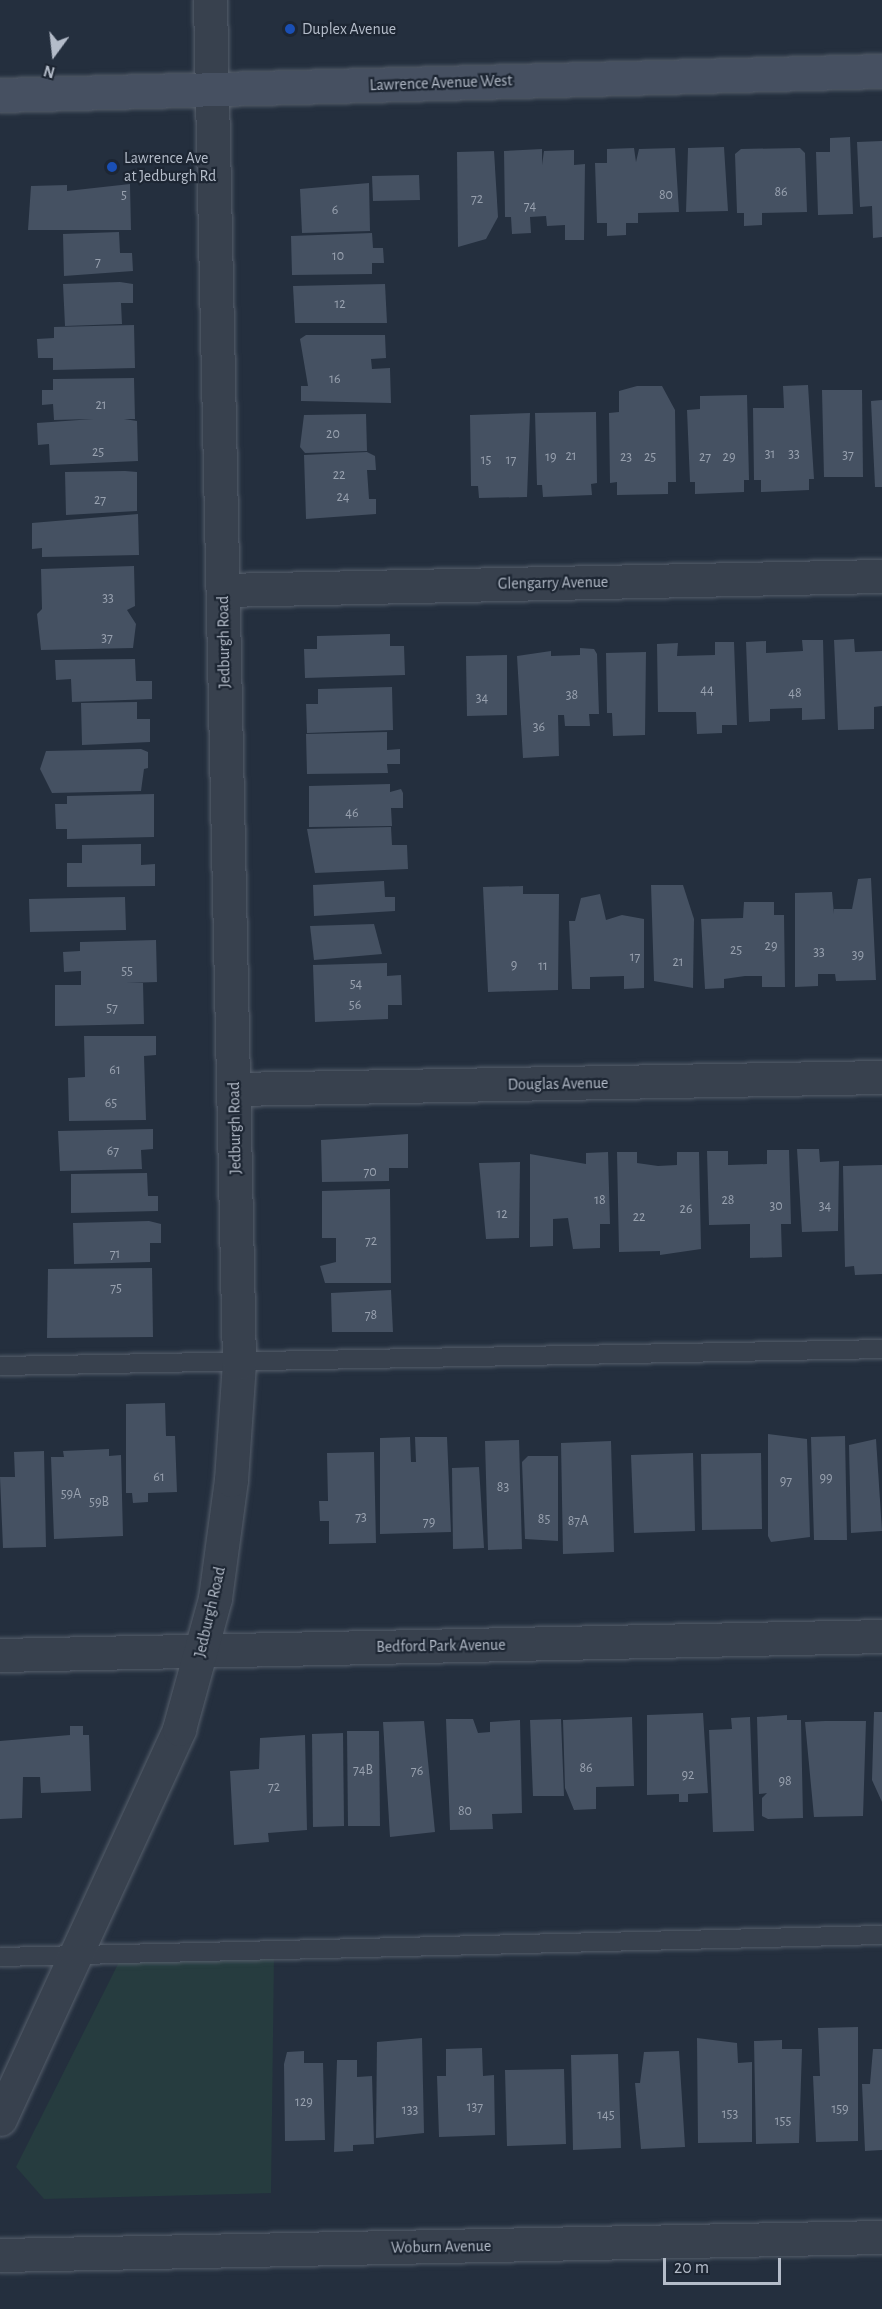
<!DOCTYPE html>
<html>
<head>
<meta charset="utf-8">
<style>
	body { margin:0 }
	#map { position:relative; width:882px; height:2309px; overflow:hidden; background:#242f3e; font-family:"Alegreya Sans",sans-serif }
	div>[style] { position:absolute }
	.green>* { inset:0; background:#263c3f }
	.building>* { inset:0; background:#455162 }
	.roads { filter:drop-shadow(0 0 2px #565f6c) drop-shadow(0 0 2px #565f6c) }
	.lane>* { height:18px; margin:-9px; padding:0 9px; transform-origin:9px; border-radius:9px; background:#38414e }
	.street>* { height:33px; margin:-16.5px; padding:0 16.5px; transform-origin:16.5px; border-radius:16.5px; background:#38414e }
	.secondary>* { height:33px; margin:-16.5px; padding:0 16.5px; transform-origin:16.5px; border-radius:16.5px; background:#465061 }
	.dots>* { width:16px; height:16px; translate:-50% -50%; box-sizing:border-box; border:3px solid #1d2633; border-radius:50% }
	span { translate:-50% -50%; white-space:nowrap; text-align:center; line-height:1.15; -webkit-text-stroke:4.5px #1d2633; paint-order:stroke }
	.number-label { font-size:14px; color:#98a1af }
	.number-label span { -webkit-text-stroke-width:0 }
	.poi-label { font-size:16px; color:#b4bcc9 }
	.left { translate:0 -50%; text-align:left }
	.street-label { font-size:16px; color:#b4bcc9 }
	.north { position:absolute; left:24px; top:24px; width:60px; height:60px; -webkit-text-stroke:4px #1d2633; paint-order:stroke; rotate:195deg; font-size:16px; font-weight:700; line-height:24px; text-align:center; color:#b4bcc9 }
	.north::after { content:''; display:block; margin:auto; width:21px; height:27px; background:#b4bcc9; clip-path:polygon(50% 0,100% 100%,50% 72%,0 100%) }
	.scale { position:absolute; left:663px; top:2258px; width:118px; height:27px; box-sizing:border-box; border:3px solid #b4bcc9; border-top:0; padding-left:8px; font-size:18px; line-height:21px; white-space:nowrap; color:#b4bcc9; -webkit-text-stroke:4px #1d2633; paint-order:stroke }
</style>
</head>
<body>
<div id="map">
	<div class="green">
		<i style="clip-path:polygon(274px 1957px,271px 2193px,44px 2199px,16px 2167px,121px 1958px)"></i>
	</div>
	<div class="building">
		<i style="clip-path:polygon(850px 137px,853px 214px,818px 215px,816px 152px,830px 152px,830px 138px)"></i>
		<i style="clip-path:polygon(882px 141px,882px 237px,873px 238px,872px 206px,860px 207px,857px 142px)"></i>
		<i style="clip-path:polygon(724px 147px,728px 211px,686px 212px,688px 148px)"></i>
		<i style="clip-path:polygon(634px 148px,636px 162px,639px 149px,675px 148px,679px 212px,638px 213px,638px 223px,626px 223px,626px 235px,607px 236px,607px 223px,597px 223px,595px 163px,607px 163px,607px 149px)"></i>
		<i style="clip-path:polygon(800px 148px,805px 153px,807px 212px,762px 213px,762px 225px,744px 226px,744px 213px,737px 213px,735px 154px,741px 149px)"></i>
		<i style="clip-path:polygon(542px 149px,542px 165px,544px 151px,574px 150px,574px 165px,585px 164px,584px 240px,565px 240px,565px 225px,547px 226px,546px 216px,530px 217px,531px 233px,512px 234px,511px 217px,505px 217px,504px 151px)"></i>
		<i style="clip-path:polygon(494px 151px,498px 217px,486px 239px,458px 247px,457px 152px)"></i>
		<i style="clip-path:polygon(419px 175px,420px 200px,373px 201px,372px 176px)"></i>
		<i style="clip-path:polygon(369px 183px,370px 231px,302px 233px,300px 189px)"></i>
		<i style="clip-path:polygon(130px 184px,131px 230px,28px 230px,31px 186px,67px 185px,67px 191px)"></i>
		<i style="clip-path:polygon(119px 232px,120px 253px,132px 253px,133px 271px,64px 276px,63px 234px)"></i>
		<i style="clip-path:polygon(372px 233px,373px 248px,383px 248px,384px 263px,372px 263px,372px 274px,292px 275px,291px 236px)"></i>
		<i style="clip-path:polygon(120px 282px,133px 284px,133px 303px,121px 303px,122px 324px,65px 326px,63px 284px)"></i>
		<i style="clip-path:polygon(385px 284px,387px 323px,295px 323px,293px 286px)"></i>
		<i style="clip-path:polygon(134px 325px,135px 368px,53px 370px,53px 358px,38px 358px,37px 339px,54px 338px,54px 327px)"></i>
		<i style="clip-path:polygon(306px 335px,385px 335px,386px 358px,371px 359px,372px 369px,390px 368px,391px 403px,301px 401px,301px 386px,308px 386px,300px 339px)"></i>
		<i style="clip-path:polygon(134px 378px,135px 419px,124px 419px,137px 421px,138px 461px,50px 465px,49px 444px,38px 445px,37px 423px,93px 419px,54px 420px,53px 404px,42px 405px,42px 390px,53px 390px,53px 379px)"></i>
		<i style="clip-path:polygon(808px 385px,814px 479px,809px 479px,809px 490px,761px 492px,761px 480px,754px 480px,753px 408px,784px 408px,783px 386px)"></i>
		<i style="clip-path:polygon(637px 386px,662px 386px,675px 410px,676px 482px,668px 482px,668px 494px,617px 495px,617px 482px,610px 483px,609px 413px,619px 412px,619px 391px)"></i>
		<i style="clip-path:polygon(822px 390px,862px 390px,863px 477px,824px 477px)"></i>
		<i style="clip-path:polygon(747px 395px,749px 480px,744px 480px,744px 492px,695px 494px,695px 482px,690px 482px,687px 410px,700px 409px,700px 396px)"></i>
		<i style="clip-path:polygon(882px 400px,882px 487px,875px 487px,871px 401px)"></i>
		<i style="clip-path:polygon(596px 412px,597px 483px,591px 484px,592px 495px,543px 497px,542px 485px,537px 485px,535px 413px)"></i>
		<i style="clip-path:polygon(530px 413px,527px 497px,479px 498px,478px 486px,471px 486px,470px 415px)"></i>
		<i style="clip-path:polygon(366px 414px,367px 451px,305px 453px,300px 447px,304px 415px)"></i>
		<i style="clip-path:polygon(367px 452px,375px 456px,376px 470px,367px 470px,369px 499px,376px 499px,376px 514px,306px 519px,304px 455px)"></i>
		<i style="clip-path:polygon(125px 471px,137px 472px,137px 511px,66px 515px,65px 472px)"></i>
		<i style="clip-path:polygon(138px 514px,139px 555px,42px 557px,42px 548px,32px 549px,32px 523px)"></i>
		<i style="clip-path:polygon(134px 566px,135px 606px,127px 610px,136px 624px,133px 648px,41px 650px,37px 614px,42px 609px,41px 569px)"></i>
		<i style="clip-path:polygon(390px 634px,390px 646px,404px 646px,405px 675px,305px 678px,304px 649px,317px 649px,317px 636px)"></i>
		<i style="clip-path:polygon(854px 639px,855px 652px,882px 651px,882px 706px,874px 707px,874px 729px,838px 730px,834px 640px)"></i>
		<i style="clip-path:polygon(802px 640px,823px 640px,825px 719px,802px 720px,802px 708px,770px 709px,770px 721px,749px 722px,746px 642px,766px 641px,766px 653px,803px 651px)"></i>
		<i style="clip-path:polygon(715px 642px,734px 642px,737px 725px,722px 725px,722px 733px,697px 734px,696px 712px,658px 712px,657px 644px,678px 643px,677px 656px,715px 655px)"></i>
		<i style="clip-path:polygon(580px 648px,594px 649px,597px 654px,599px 714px,589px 714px,590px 726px,565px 726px,564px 715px,558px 715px,559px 756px,523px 758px,517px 656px,551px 651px,551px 656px,580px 655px)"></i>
		<i style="clip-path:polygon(646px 652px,645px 735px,613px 736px,612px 713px,607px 713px,606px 653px)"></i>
		<i style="clip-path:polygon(507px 655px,507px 715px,467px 716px,466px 656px)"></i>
		<i style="clip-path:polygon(135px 659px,136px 681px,152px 681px,152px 699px,72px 702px,71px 679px,56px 680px,55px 660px)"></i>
		<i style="clip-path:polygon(392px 687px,393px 730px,307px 733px,306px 704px,318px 704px,318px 689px)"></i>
		<i style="clip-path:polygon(137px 702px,137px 719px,150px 719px,150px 742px,82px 745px,81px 703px)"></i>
		<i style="clip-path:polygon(387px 732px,387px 750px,400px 749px,400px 764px,387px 764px,388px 773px,307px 774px,306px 734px)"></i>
		<i style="clip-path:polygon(141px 749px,148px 752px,148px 768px,144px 769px,141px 791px,52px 793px,40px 769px,46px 751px)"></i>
		<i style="clip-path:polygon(390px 784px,390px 792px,401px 789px,403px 793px,403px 808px,391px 808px,392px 826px,309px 827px,309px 786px)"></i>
		<i style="clip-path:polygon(154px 794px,154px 837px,67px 839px,67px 829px,56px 829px,55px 804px,67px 804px,67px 796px)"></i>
		<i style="clip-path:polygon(391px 827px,392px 845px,407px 845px,408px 869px,315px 873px,307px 829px)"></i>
		<i style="clip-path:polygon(141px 844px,141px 865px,155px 864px,155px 886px,67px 887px,67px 863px,82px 863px,82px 845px)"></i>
		<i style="clip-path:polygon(871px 878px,876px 980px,836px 981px,835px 974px,818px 974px,818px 986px,795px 987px,795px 893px,832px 892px,834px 914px,834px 909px,852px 909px,858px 879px)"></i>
		<i style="clip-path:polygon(384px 881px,385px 897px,395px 897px,395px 911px,314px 916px,313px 885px)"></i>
		<i style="clip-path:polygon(651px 885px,683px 885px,694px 919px,693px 988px,654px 981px)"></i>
		<i style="clip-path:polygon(523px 886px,523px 894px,559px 894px,558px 990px,488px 992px,483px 887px)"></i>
		<i style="clip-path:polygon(600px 894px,606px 920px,622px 915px,644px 919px,644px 988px,624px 989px,624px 976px,590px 977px,590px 989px,572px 989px,569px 921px,575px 921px,581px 898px)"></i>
		<i style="clip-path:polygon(125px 897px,126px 930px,30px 932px,29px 899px)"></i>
		<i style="clip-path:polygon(744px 902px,774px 902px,774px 915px,784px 915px,785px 987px,762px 987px,762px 976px,745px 976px,724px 979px,724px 988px,705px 989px,701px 919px,743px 918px)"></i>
		<i style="clip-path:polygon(374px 924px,382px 954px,314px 960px,310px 926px)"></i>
		<i style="clip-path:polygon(156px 940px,157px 982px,126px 983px,143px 983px,144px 1024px,55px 1026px,55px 985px,81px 985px,81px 971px,64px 972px,63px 952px,80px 951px,80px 942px)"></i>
		<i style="clip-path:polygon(387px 963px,387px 976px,401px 975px,402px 1005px,388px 1005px,388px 1019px,315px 1022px,313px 965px)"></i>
		<i style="clip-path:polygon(84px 1036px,156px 1036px,156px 1055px,144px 1056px,146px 1120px,69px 1121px,68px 1078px,85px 1077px)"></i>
		<i style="clip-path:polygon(153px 1129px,153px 1149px,141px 1150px,142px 1169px,60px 1171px,58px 1131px)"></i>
		<i style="clip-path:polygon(408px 1134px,408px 1168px,389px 1168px,389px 1181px,322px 1182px,321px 1140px)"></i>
		<i style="clip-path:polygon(797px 1149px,819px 1149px,820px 1162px,839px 1161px,838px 1231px,802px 1232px)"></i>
		<i style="clip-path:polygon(767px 1150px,789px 1150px,791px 1224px,781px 1224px,782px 1257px,750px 1258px,750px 1224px,709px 1225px,707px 1151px,728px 1151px,728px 1165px,767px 1164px)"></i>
		<i style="clip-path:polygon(608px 1152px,610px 1224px,600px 1224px,600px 1248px,573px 1249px,568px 1218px,553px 1219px,553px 1246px,530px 1247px,530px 1154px,586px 1164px,586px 1153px)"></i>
		<i style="clip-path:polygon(617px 1152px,637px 1152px,637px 1163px,658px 1166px,677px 1165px,677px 1152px,699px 1152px,701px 1249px,660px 1255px,660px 1251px,619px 1252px)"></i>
		<i style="clip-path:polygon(520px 1162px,519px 1238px,486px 1239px,479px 1163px)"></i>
		<i style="clip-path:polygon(882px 1165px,882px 1274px,855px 1275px,854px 1266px,845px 1267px,843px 1166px)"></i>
		<i style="clip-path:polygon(147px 1173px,148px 1196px,158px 1196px,158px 1211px,71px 1213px,71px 1174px)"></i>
		<i style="clip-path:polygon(390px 1189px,391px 1283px,325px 1283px,320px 1266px,336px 1262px,336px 1238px,322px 1238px,322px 1191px)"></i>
		<i style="clip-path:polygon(149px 1221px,161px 1224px,161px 1243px,150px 1243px,150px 1262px,74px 1264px,73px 1223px)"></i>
		<i style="clip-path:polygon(152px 1268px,153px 1337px,47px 1338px,48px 1269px)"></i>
		<i style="clip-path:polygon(391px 1290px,393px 1332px,332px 1332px,331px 1293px)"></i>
		<i style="clip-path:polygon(165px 1403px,166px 1436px,175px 1436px,177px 1492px,148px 1493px,148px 1502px,133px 1503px,132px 1493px,126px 1493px,126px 1404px)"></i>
		<i style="clip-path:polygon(768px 1434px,807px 1439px,810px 1537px,771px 1542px,768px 1536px)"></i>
		<i style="clip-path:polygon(845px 1436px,847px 1540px,814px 1540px,811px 1437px)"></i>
		<i style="clip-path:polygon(410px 1437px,411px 1462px,416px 1462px,415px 1437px,447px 1437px,451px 1532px,380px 1534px,380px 1438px)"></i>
		<i style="clip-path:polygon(876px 1439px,882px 1531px,851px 1533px,849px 1445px)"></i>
		<i style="clip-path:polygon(519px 1440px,522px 1549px,488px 1550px,485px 1441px)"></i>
		<i style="clip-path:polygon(611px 1441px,614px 1552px,563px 1554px,561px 1443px)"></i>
		<i style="clip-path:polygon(109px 1449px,109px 1456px,121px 1455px,123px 1536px,54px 1539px,51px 1457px,64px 1457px,63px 1451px)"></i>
		<i style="clip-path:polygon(44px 1451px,46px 1547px,3px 1548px,0 1477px,15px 1477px,14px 1452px)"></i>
		<i style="clip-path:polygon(374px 1452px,376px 1543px,329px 1544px,329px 1521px,320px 1521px,319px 1501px,328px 1501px,327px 1453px)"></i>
		<i style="clip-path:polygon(693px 1453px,695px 1531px,634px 1533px,631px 1455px)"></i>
		<i style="clip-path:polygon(761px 1453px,762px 1529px,702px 1530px,701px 1454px)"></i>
		<i style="clip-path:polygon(528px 1456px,558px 1456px,558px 1541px,525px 1539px,522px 1462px)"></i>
		<i style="clip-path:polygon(479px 1467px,484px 1548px,453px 1549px,452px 1468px)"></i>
		<i style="clip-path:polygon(874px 1712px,882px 1712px,882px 1802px,872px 1780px)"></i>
		<i style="clip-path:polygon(703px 1713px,708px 1793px,688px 1794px,688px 1802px,679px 1802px,679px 1794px,647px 1795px,647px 1715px)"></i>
		<i style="clip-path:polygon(787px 1715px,787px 1720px,801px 1720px,803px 1818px,768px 1819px,762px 1816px,762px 1798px,767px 1793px,759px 1794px,757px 1717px)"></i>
		<i style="clip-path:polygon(632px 1717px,634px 1786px,596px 1787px,596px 1809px,574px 1810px,565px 1788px,563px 1720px)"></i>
		<i style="clip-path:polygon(750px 1717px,754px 1831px,713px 1832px,709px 1730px,732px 1729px,731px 1718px)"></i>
		<i style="clip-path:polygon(446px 1719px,473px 1719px,478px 1733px,490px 1732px,490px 1722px,520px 1720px,522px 1813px,492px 1814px,493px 1829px,450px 1830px)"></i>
		<i style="clip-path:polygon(561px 1719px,564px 1796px,533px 1796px,530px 1720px)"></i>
		<i style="clip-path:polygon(424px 1721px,435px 1832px,390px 1837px,383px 1722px)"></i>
		<i style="clip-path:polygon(825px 1721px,866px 1721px,863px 1816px,814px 1817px,805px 1722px)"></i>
		<i style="clip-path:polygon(70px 1726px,83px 1726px,83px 1735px,89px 1735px,91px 1791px,41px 1793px,40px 1777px,23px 1777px,22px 1818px,0 1819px,0 1741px,70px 1735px)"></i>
		<i style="clip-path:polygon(347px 1731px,379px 1731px,380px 1826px,348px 1826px)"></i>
		<i style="clip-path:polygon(343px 1733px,344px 1826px,313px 1827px,312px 1734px)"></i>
		<i style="clip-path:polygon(305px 1735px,307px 1830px,268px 1833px,269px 1842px,234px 1845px,230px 1771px,259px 1769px,260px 1738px)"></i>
		<i style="clip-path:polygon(858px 2027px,858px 2141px,816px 2142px,813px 2076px,820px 2076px,818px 2028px)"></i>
		<i style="clip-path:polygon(422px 2038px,424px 2133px,376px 2138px,377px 2042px)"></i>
		<i style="clip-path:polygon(697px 2038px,737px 2043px,738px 2063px,752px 2062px,752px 2142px,698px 2143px)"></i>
		<i style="clip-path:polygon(782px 2040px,782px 2049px,802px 2049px,799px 2143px,756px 2144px,754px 2041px)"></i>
		<i style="clip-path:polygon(482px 2048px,483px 2076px,494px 2075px,495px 2135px,439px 2137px,437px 2076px,446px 2076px,446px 2049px)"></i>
		<i style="clip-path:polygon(873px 2049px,882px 2049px,882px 2150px,865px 2151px,862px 2084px,870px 2084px)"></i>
		<i style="clip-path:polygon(304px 2051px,304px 2063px,323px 2063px,325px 2140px,285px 2141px,284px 2064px,287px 2052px)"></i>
		<i style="clip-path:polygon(679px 2051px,685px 2147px,641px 2149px,635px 2083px,640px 2083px,644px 2052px)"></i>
		<i style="clip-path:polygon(618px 2054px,621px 2148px,573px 2150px,571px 2055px)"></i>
		<i style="clip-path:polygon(337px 2060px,357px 2060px,357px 2077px,372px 2076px,374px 2144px,353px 2145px,353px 2151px,334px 2152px)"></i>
		<i style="clip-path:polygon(564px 2069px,566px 2144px,507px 2146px,505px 2070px)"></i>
	</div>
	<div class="roads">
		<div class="lane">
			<i style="left:0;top:1366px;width:882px;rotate:-1.1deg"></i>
			<i style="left:0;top:1957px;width:882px;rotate:-1.43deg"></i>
		</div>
		<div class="street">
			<i style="left:223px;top:590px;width:659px;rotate:-1.22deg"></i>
			<i style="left:234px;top:1089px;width:648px;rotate:-1.06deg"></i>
			<i style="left:0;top:1655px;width:882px;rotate:-1.23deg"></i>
			<i style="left:0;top:2119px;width:429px;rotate:-65.3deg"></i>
			<i style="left:179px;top:1729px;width:136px;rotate:-74.6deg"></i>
			<i style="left:215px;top:1598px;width:119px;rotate:-82.3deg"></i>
			<i style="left:231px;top:1480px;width:117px;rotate:-86.1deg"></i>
			<i style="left:239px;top:1363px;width:1363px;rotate:-91.22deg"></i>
			<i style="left:0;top:2255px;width:882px;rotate:-1.17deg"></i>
		</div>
		<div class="secondary">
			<i style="left:0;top:95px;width:882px;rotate:-1.56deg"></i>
		</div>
	</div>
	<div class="dots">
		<i style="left:290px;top:29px;background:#1a4fb4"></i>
		<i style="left:112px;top:167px;background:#1a4fb4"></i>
	</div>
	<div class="number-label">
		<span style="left:781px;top:192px">86</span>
		<span style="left:124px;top:195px">5</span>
		<span style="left:666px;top:195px">80</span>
		<span style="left:477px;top:199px">72</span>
		<span style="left:530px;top:206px">74</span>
		<span style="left:335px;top:210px">6</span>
		<span style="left:338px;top:256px">10</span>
		<span style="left:98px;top:262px">7</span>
		<span style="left:340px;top:304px">12</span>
		<span style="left:335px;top:379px">16</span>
		<span style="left:101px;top:405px">21</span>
		<span style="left:333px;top:434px">20</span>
		<span style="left:98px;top:452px">25</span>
		<span style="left:770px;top:454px">31</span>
		<span style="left:794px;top:454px">33</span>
		<span style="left:848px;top:455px">37</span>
		<span style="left:571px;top:456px">21</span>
		<span style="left:551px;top:457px">19</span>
		<span style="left:626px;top:457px">23</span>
		<span style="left:650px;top:457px">25</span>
		<span style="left:705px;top:457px">27</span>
		<span style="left:729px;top:457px">29</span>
		<span style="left:486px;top:460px">15</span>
		<span style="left:511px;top:460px">17</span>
		<span style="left:339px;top:475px">22</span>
		<span style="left:343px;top:497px">24</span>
		<span style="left:100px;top:500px">27</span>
		<span style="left:108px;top:598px">33</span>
		<span style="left:107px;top:638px">37</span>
		<span style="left:707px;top:690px">44</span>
		<span style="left:795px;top:693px">48</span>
		<span style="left:572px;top:695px">38</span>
		<span style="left:482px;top:698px">34</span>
		<span style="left:539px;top:727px">36</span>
		<span style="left:352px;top:813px">46</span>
		<span style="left:771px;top:946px">29</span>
		<span style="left:736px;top:950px">25</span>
		<span style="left:819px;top:952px">33</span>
		<span style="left:858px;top:955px">39</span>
		<span style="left:635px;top:957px">17</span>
		<span style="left:678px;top:962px">21</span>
		<span style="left:514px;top:965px">9</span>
		<span style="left:543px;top:966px">11</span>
		<span style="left:127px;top:971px">55</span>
		<span style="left:356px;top:984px">54</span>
		<span style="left:355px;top:1005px">56</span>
		<span style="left:112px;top:1008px">57</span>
		<span style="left:115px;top:1070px">61</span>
		<span style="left:111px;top:1103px">65</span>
		<span style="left:113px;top:1151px">67</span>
		<span style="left:370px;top:1172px">70</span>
		<span style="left:600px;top:1200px">18</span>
		<span style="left:728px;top:1200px">28</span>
		<span style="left:776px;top:1206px">30</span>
		<span style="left:825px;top:1206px">34</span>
		<span style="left:686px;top:1209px">26</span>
		<span style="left:502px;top:1214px">12</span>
		<span style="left:639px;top:1217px">22</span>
		<span style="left:371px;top:1241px">72</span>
		<span style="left:115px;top:1254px">71</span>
		<span style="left:116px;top:1288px">75</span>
		<span style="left:371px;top:1315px">78</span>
		<span style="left:159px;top:1477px">61</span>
		<span style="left:826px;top:1478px">99</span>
		<span style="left:786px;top:1481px">97</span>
		<span style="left:503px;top:1487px">83</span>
		<span style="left:71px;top:1494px">59A</span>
		<span style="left:99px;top:1502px">59B</span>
		<span style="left:361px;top:1517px">73</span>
		<span style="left:544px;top:1519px">85</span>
		<span style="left:578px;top:1521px">87A</span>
		<span style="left:429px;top:1522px">79</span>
		<span style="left:586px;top:1768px">86</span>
		<span style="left:363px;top:1770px">74B</span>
		<span style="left:417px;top:1771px">76</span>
		<span style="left:688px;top:1775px">92</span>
		<span style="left:785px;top:1781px">98</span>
		<span style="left:274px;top:1787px">72</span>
		<span style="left:465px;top:1811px">80</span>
		<span style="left:304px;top:2102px">129</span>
		<span style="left:475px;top:2107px">137</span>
		<span style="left:840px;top:2109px">159</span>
		<span style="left:410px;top:2110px">133</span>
		<span style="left:730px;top:2114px">153</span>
		<span style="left:606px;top:2115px">145</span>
		<span style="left:783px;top:2121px">155</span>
	</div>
	<div class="poi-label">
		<span class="left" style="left:302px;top:29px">Duplex Avenue</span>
		<span class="left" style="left:124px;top:167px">Lawrence Ave<br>at Jedburgh Rd</span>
	</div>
	<div class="street-label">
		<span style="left:441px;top:83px;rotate:-2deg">Lawrence Avenue West</span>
		<span style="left:553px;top:583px;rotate:-1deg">Glengarry Avenue</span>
		<span style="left:224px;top:642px;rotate:-91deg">Jedburgh Road</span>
		<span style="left:558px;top:1084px;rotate:-1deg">Douglas Avenue</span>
		<span style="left:235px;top:1128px;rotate:-91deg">Jedburgh Road</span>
		<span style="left:210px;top:1612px;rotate:-77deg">Jedburgh Road</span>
		<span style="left:441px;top:1646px;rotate:-1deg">Bedford Park Avenue</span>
		<span style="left:441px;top:2247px;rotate:-1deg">Woburn Avenue</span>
	</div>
	<div class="north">N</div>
	<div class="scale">20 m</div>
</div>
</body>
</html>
